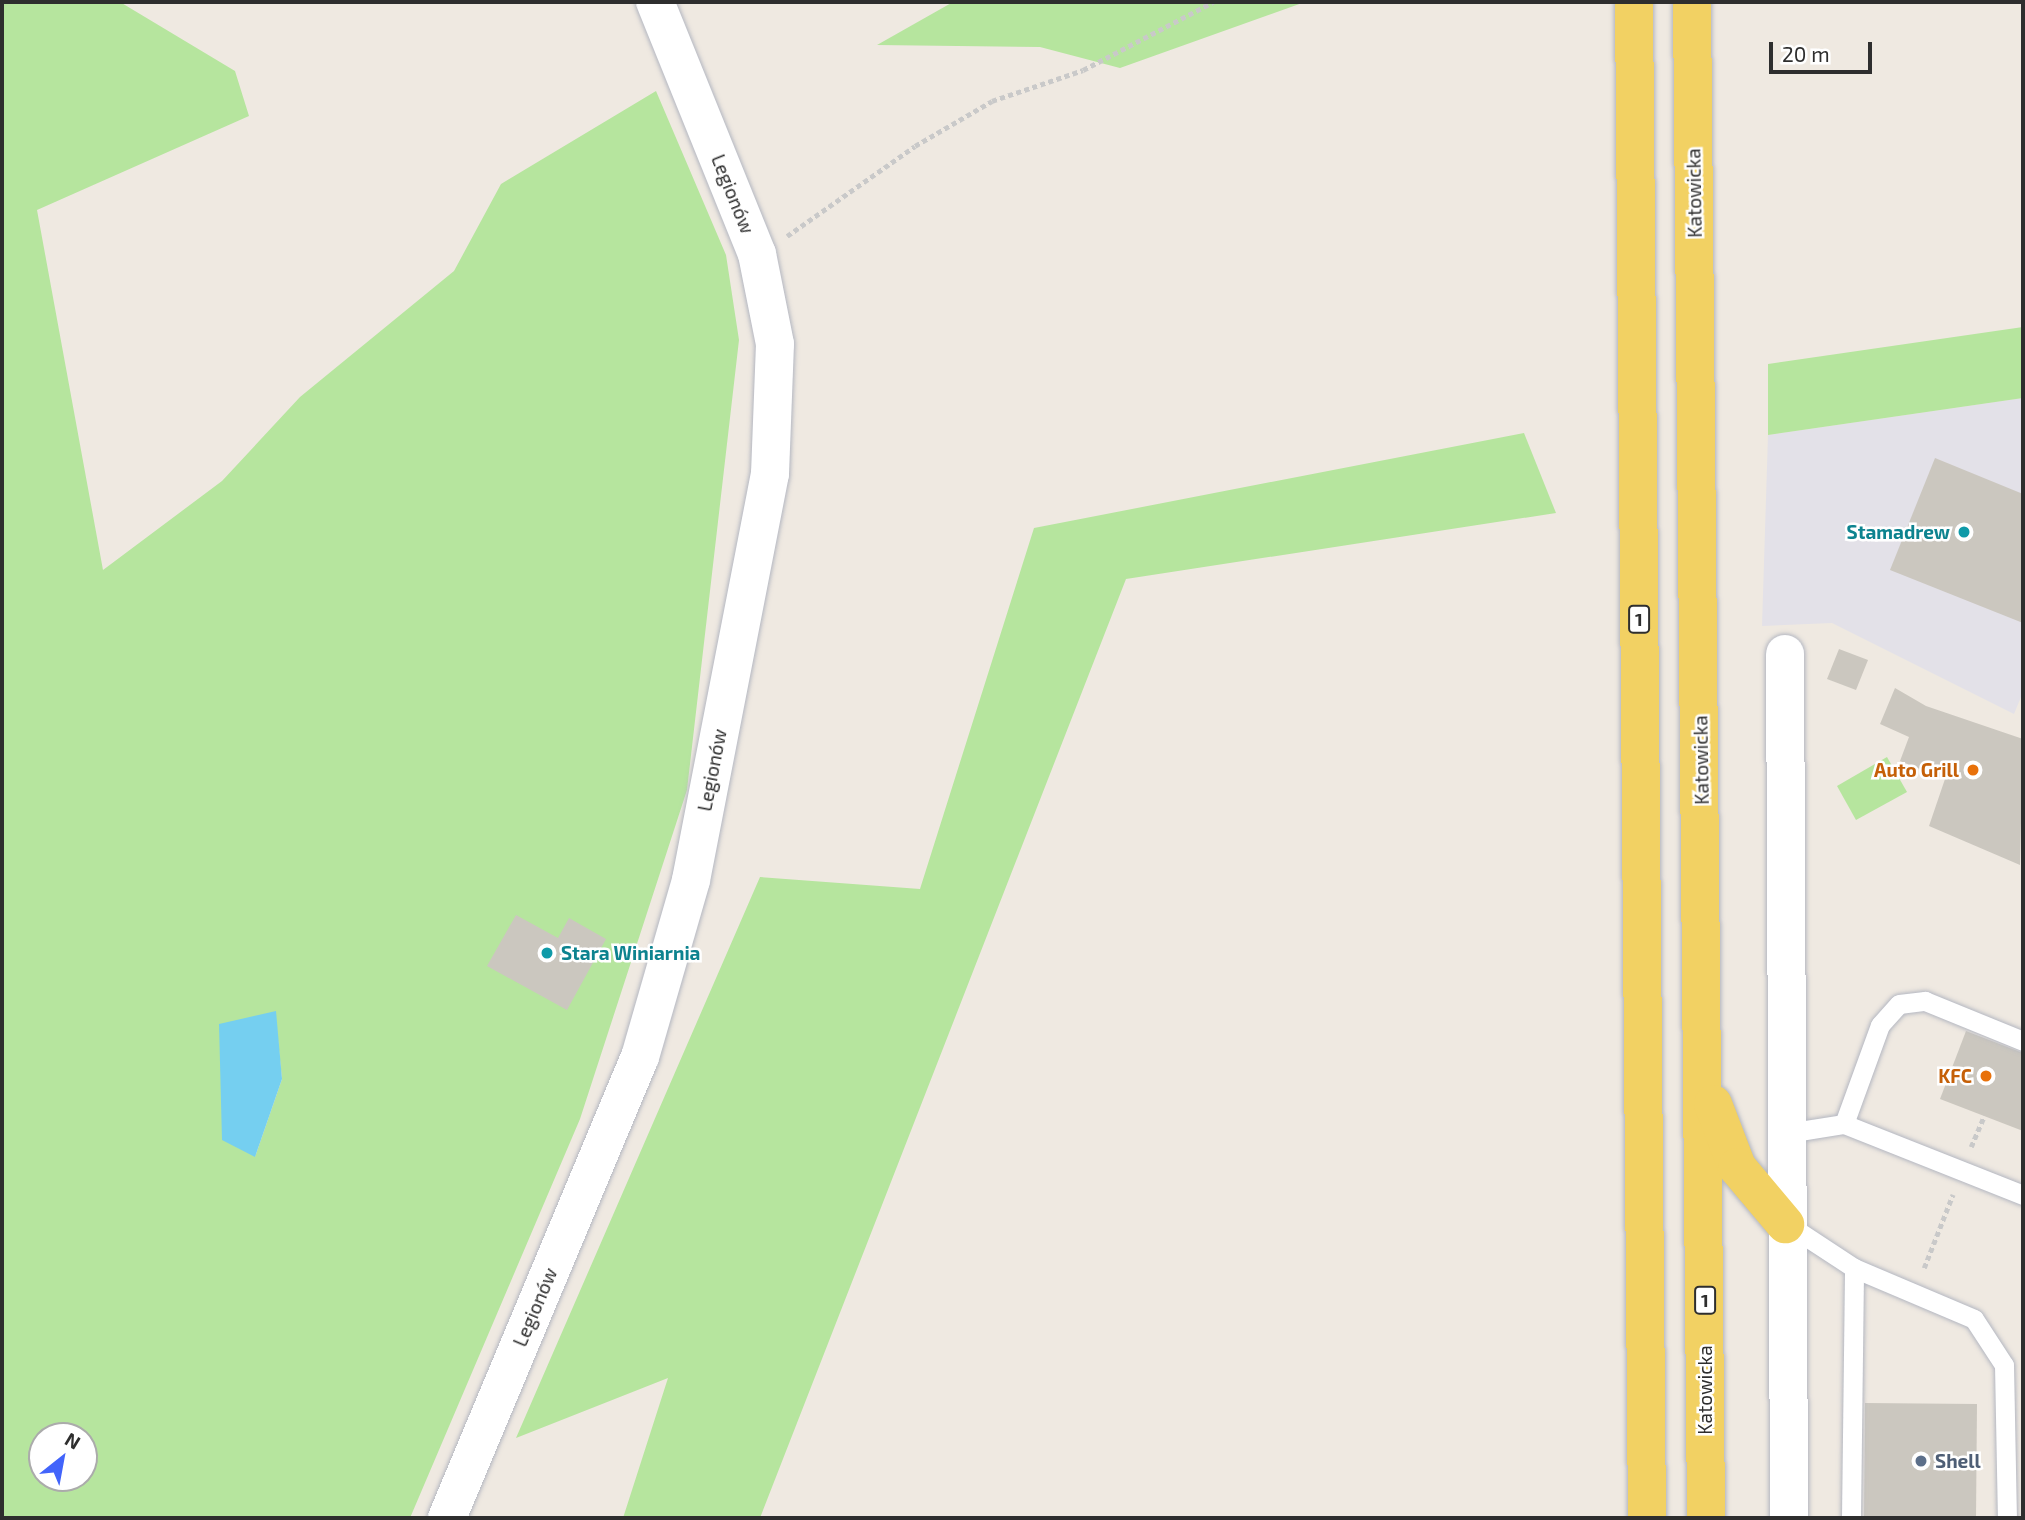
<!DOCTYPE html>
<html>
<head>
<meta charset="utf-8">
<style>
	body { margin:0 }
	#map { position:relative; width:2025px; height:1520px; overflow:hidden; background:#efe9e1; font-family:"Exo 2",sans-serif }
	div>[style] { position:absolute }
	.industrial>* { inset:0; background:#e3e1e8 }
	.green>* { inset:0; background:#b6e59e }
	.water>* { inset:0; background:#75cff0 }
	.building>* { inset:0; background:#cbc7bf }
	.path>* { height:4.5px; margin-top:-2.25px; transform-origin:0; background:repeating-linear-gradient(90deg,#c9c9c9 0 5px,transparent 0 8.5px) }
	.roads { filter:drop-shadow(0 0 2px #b4b7c1) drop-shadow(0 0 2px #b4b7c1) }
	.lane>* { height:19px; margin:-9.5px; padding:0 9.5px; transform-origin:9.5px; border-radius:9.5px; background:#fff }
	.street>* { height:38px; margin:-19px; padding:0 19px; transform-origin:19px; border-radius:19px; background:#fff }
	.primary>* { height:38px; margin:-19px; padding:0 19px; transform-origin:19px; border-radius:19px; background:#f2d163 }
	.dots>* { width:19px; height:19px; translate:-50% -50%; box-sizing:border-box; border:4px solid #fff; border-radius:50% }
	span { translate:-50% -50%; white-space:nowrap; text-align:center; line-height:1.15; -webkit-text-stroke:5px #fff; paint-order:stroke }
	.shield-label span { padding:2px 5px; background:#fff; border:2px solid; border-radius:5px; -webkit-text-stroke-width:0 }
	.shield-label { font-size:18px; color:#2e2e2e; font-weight:700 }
	.street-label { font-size:19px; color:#2e2e2e }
	.culture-label { font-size:19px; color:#0d838f; font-weight:700 }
	.right { translate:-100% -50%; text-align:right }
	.left { translate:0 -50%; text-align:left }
	.food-label { font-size:19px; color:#c56008; font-weight:700 }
	.service-label { font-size:19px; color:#4e5e75; font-weight:700 }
	.frame { position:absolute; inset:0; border:4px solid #2e2e2e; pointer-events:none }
	.north { position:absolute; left:28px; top:1422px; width:70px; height:70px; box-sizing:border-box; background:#fff; border:2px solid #ababab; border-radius:50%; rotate:31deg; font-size:19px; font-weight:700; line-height:28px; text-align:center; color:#2e2e2e }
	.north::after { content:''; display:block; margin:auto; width:24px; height:32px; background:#4264fb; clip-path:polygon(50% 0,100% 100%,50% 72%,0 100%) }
	.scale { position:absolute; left:1769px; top:42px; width:103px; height:32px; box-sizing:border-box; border:4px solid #2e2e2e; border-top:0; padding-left:9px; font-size:21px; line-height:24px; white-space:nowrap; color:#2e2e2e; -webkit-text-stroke:5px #fff; paint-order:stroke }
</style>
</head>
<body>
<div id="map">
	<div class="industrial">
		<i style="clip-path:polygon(2023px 398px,2023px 692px,2014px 714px,1832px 623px,1762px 626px,1768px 435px)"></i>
	</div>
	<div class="green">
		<i style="clip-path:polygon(evenodd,2px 2px,120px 2px,235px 71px,249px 116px,37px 210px,103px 570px,222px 481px,300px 397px,454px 271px,501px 184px,656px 91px,726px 255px,739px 340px,687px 790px,580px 1119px,410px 1518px,2px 1518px,2px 2px,275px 1011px,282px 1079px,255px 1157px,275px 1011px,2px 2px,42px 1436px,84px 1436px,84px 1478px,42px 1478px,42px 1436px)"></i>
		<i style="clip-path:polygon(953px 2px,1305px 2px,1120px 68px,1040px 47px,877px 45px)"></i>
		<i style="clip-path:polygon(2023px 327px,2023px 398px,1768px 435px,1768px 364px)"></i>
		<i style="clip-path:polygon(1524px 433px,1556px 513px,1126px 579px,760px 1518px,623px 1518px,668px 1378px,516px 1438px,760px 877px,920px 889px,1034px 528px)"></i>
		<i style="clip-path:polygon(1887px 757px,1907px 792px,1856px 820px,1837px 786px)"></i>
	</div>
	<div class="water">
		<i style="clip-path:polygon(276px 1011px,282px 1079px,255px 1157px,222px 1140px,219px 1024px)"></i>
	</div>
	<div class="building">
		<i style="clip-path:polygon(1935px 458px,2023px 494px,2023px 623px,1890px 570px)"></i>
		<i style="clip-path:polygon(1839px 649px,1868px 660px,1856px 690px,1827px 679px)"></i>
		<i style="clip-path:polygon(1895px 688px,1926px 706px,2023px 739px,2020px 865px,1929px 826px,1945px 779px,1900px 761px,1909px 737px,1880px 724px)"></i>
		<i style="clip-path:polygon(516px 915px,558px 938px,569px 918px,606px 939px,567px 1010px,487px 966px)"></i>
		<i style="clip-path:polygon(1966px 1031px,2023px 1053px,2023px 1131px,1940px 1099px)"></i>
		<i style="clip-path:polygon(1865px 1403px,1977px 1404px,1976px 1518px,1864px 1518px)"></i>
	</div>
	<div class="path">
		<i style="left:787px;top:236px;width:156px;rotate:-35.1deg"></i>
		<i style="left:915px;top:146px;width:89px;rotate:-30.3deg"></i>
		<i style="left:992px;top:101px;width:96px;rotate:-18.8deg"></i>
		<i style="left:1083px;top:70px;width:147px;rotate:-27.6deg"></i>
		<i style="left:1971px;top:1147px;width:34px;rotate:-67deg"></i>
		<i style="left:1924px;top:1268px;width:79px;rotate:-68.6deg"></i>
	</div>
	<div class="roads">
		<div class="lane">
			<i style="left:1844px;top:1124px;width:105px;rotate:-70deg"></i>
			<i style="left:1880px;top:1025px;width:28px;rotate:-48deg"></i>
			<i style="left:1899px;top:1004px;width:26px;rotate:-7deg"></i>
			<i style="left:1925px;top:1001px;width:106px;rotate:22.2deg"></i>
			<i style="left:1787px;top:1133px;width:58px;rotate:-9deg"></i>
			<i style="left:1844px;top:1124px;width:193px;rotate:21.6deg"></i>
			<i style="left:1787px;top:1224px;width:80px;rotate:33.3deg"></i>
			<i style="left:1854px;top:1268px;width:130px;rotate:23deg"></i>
			<i style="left:1974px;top:1319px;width:55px;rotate:56.9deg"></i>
			<i style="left:2004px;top:1365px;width:153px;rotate:88.9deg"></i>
			<i style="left:1851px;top:1518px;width:250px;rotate:-89.3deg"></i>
		</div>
		<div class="street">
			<i style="left:1785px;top:654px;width:864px;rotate:89.73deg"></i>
			<i style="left:447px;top:1518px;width:500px;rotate:-67.3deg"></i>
			<i style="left:640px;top:1057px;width:184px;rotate:-73.9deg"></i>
			<i style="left:691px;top:880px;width:414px;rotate:-79deg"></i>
			<i style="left:770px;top:474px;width:130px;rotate:-87.8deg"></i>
			<i style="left:775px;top:344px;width:92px;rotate:-101.3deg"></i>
			<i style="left:757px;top:254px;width:272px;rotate:-112deg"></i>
		</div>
		<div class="primary">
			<i style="left:1634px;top:2px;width:1516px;rotate:89.51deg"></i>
			<i style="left:1692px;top:2px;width:1516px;rotate:89.47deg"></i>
			<i style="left:1713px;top:1104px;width:67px;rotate:69.1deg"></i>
			<i style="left:1737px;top:1167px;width:75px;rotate:49.9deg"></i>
		</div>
	</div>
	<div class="dots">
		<i style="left:1964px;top:532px;background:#0f9aa8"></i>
		<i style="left:1973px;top:770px;background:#e8710a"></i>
		<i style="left:547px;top:953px;background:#0f9aa8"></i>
		<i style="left:1986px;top:1076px;background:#e8710a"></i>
		<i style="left:1921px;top:1461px;background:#5c6f8a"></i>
	</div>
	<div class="shield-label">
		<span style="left:1639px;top:619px">1</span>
		<span style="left:1705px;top:1300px">1</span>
	</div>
	<div class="street-label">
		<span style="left:1694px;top:193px;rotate:-91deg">Katowicka</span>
		<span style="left:733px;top:194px;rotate:68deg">Legionów</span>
		<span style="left:1701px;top:760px;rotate:-91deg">Katowicka</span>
		<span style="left:712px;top:770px;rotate:-79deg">Legionów</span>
		<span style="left:535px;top:1307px;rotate:-67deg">Legionów</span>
		<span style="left:1705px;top:1390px;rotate:-90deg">Katowicka</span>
	</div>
	<div class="culture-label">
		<span class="right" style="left:1950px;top:532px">Stamadrew</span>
		<span class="left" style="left:561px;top:953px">Stara Winiarnia</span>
	</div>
	<div class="food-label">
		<span class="right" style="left:1959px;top:770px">Auto Grill</span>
		<span class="right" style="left:1972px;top:1076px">KFC</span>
	</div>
	<div class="service-label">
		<span class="left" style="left:1935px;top:1461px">Shell</span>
	</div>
	<div class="frame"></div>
	<div class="north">N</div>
	<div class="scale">20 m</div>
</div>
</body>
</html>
